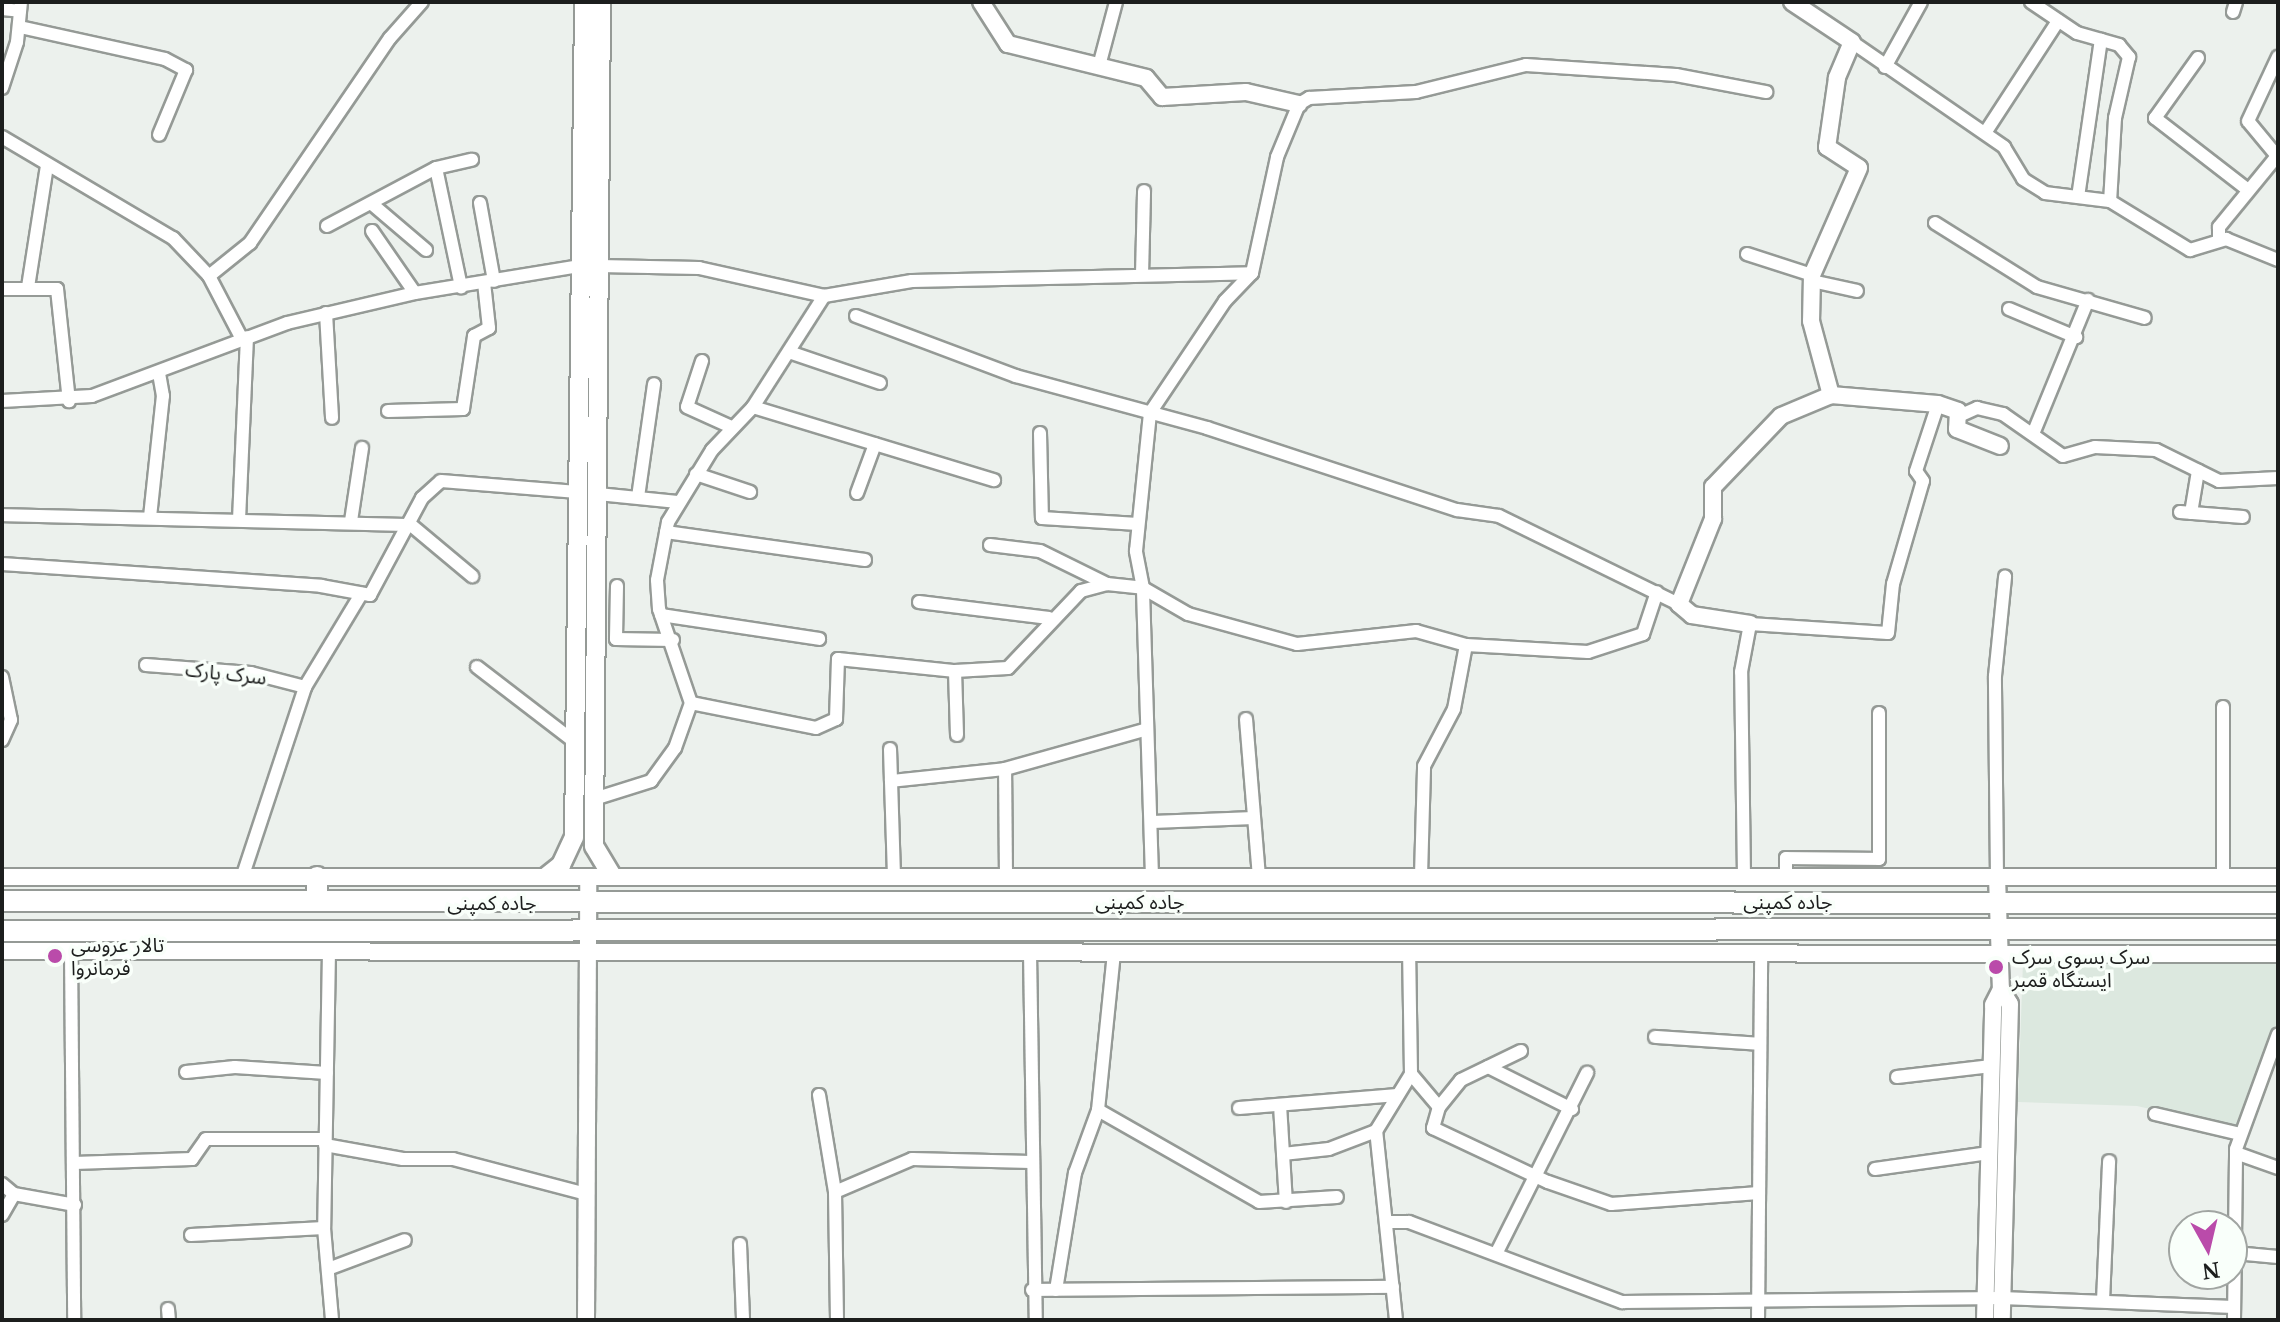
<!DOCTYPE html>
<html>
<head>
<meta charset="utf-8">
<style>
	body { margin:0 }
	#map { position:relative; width:2280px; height:1322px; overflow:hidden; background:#ecf1ed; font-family:"Noto Serif","Noto Sans Arabic",serif }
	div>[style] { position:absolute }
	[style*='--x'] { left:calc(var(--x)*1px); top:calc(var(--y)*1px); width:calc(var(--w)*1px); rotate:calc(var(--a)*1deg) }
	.built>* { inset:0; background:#dce8df }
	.roads { filter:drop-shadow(2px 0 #959a96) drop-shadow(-2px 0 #959a96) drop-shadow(0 2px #959a96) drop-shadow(0 -2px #959a96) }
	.minor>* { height:12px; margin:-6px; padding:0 6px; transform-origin:6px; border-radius:6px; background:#fff }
	.tertiary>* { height:16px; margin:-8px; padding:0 8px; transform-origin:8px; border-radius:8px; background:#fff }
	.secondary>* { height:18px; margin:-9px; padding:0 9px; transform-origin:9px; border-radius:9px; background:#fff }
	.trunk>* { height:20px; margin:-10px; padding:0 10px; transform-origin:10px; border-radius:10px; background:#fff }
	.dots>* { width:22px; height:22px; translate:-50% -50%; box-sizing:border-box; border:4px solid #f9fffa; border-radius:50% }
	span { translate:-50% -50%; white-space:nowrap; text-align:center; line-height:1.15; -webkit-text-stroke:7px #f9fffa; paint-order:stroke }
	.street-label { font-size:20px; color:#1c1e1d }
	.poi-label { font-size:20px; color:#1c1e1d }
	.left { translate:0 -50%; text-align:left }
	.frame { position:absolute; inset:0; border:4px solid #1c1e1d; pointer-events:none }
	.north { position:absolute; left:2168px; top:1210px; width:80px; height:80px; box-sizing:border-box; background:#f9fffa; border:2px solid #a1a5a2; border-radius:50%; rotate:172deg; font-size:22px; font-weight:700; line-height:32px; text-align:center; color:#1c1e1d }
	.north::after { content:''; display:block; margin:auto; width:28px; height:36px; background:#ba4baa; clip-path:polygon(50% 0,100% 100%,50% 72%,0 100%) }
</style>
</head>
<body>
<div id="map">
	<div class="built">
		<div style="clip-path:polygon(2278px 958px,2278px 1040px,2238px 1129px,2137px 1106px,2018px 1102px,2023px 962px)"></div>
	</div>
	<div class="roads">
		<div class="minor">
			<div style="--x:2031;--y:2;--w:55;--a:34"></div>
			<div style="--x:2077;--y:33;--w:44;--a:15.9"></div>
			<div style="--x:2119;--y:45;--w:16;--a:50"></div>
			<div style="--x:2129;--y:57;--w:63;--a:102.9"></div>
			<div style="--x:2115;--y:118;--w:83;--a:93.4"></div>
			<div style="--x:2;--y:9;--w:18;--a:6"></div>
			<div style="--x:2233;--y:12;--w:10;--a:-73"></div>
			<div style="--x:20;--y:27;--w:148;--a:12.4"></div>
			<div style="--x:165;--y:59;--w:24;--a:28"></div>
			<div style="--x:186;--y:70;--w:70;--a:112.6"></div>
			<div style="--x:1852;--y:42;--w:185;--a:34.6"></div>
			<div style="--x:2004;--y:147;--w:37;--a:59"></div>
			<div style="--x:2023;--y:179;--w:26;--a:32"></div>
			<div style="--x:2045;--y:193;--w:65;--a:7"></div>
			<div style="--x:2110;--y:201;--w:94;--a:31.5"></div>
			<div style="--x:2190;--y:250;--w:38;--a:-17"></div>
			<div style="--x:2226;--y:239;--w:56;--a:22"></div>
			<div style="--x:2198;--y:58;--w:74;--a:125.6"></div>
			<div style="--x:2155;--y:118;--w:116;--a:37.7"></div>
			<div style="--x:1099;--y:66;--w:66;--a:-75.1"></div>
			<div style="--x:1885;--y:67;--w:74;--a:-61"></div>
			<div style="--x:2;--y:88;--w:48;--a:-71.9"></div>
			<div style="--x:17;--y:42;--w:40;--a:-84.3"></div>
			<div style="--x:1985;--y:133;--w:134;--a:-56.9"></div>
			<div style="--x:2;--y:137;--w:199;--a:30.6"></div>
			<div style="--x:173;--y:238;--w:52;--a:46.5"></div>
			<div style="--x:209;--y:276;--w:71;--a:62.4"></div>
			<div style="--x:2277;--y:156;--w:45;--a:-129.6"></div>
			<div style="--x:2248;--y:121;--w:71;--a:-64.9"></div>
			<div style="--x:436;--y:168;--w:122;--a:78.1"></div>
			<div style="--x:2078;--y:197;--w:159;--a:-81.7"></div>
			<div style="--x:480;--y:203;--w:79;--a:79.8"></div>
			<div style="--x:372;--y:204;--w:71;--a:40.4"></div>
			<div style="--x:1935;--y:223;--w:120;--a:32.1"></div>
			<div style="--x:2037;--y:287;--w:112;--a:16"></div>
			<div style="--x:327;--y:226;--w:123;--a:-28"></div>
			<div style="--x:436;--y:168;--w:37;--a:-13"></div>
			<div style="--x:372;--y:231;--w:75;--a:55.3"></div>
			<div style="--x:2219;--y:240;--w:13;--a:-90"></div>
			<div style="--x:2219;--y:227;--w:93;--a:-50.7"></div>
			<div style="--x:1747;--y:254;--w:68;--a:17.9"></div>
			<div style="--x:599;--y:266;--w:100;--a:1.1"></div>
			<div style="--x:699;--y:268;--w:128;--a:12.6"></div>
			<div style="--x:824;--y:296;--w:89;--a:-9.7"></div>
			<div style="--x:912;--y:281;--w:340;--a:-1.3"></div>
			<div style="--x:1142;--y:275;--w:84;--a:-88.6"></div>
			<div style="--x:209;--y:276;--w:53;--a:-38.8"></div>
			<div style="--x:250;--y:243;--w:248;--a:-55.7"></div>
			<div style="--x:390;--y:38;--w:48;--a:-48.4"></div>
			<div style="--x:1812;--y:281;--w:46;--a:12.5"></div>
			<div style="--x:28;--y:287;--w:123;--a:-81.1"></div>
			<div style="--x:2;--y:289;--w:55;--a:0"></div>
			<div style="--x:57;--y:289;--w:113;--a:83.9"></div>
			<div style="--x:2009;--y:309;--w:73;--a:22.7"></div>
			<div style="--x:326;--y:313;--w:105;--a:86.7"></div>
			<div style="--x:856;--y:316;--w:171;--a:20.6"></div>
			<div style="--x:1016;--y:376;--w:198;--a:15.2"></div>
			<div style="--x:1207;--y:428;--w:263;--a:18.2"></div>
			<div style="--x:1457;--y:510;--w:42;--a:8.1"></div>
			<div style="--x:1499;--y:516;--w:200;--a:26.1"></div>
			<div style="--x:789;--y:352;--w:96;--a:18.8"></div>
			<div style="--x:702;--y:361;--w:48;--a:108.1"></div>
			<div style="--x:687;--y:407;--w:48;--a:24.4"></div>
			<div style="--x:2;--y:401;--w:90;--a:-3.2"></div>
			<div style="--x:92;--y:396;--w:208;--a:-20.5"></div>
			<div style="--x:287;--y:323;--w:131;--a:-13.2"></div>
			<div style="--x:415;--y:293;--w:166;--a:-9.3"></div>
			<div style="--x:753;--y:407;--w:252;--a:16.9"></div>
			<div style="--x:388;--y:411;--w:75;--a:-1.5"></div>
			<div style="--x:463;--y:409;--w:74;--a:-81.4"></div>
			<div style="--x:474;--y:336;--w:17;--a:-28"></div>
			<div style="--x:489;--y:328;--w:45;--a:-96.3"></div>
			<div style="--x:1959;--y:416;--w:20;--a:-24"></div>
			<div style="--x:1977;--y:408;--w:27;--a:13"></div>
			<div style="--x:2003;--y:414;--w:73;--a:35"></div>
			<div style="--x:2063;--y:456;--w:33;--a:-16"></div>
			<div style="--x:2095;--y:447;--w:61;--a:2.8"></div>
			<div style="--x:2156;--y:450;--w:70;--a:26.2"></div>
			<div style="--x:2219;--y:481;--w:59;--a:-2.9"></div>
			<div style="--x:1040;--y:433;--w:85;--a:88.7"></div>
			<div style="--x:1042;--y:518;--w:96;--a:3.6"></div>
			<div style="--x:2033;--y:434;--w:145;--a:-67.7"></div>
			<div style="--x:696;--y:474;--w:57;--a:18.4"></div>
			<div style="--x:857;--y:493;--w:52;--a:-69.8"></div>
			<div style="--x:598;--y:494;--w:80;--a:5.7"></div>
			<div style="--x:638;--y:497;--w:114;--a:-81.9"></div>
			<div style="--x:2180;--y:512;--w:63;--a:4.5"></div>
			<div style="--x:2191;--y:513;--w:43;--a:-80.5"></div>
			<div style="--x:2;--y:515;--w:409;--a:1.4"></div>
			<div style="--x:411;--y:525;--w:80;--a:39.9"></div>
			<div style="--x:150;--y:517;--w:122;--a:-83.9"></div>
			<div style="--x:163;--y:396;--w:23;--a:-100"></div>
			<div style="--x:239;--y:520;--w:183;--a:-87.5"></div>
			<div style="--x:351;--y:521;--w:74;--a:-81.4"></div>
			<div style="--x:666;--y:532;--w:201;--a:8"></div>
			<div style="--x:990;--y:545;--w:50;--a:6.8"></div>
			<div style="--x:1040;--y:551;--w:75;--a:26.2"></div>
			<div style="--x:2;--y:564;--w:320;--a:3.9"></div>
			<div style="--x:321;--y:586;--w:50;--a:10.4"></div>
			<div style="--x:370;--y:595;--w:110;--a:-61.8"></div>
			<div style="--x:422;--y:498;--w:25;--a:-42"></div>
			<div style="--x:441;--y:481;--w:137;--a:4.6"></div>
			<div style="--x:617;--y:586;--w:53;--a:91.1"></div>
			<div style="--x:616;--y:639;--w:57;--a:1"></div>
			<div style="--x:919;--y:602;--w:131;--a:7"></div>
			<div style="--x:661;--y:615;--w:160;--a:8.6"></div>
			<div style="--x:146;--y:665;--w:105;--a:4.4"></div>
			<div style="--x:251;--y:673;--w:56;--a:14.5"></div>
			<div style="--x:477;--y:667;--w:125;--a:37.5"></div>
			<div style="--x:955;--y:671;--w:64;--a:88.2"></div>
			<div style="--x:2;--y:677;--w:44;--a:78.2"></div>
			<div style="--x:11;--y:720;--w:22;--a:114"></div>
			<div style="--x:691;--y:703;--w:127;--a:11.3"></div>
			<div style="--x:816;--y:728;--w:22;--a:-24"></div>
			<div style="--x:836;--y:719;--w:60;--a:-88.1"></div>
			<div style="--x:838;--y:659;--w:118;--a:5.9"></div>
			<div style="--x:955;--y:671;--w:53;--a:-3.2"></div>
			<div style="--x:1008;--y:668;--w:106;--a:-46.5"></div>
			<div style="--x:1081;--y:591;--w:27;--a:-15"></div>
			<div style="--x:1107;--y:584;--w:36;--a:6"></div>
			<div style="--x:1143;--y:588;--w:52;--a:30"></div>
			<div style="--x:1188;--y:614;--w:113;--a:15.4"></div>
			<div style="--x:1297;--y:644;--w:120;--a:-6.2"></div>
			<div style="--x:1416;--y:631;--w:52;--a:15.6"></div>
			<div style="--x:1466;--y:645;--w:122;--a:3.3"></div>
			<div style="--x:1588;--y:652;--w:58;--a:-18.1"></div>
			<div style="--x:1643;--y:634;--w:44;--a:-71.6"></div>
			<div style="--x:2223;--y:707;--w:170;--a:90"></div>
			<div style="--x:1246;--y:719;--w:158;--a:85.3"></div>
			<div style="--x:890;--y:749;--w:128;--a:88.2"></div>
			<div style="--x:891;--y:781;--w:115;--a:-6"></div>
			<div style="--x:594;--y:799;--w:60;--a:-17.5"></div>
			<div style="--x:651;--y:781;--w:41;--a:-54"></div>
			<div style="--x:675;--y:748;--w:48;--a:-70.4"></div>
			<div style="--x:691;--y:703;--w:99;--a:-108.8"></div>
			<div style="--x:659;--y:609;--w:29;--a:-94"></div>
			<div style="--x:657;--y:580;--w:59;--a:-79.3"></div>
			<div style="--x:668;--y:522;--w:84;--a:-58.6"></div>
			<div style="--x:712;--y:450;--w:59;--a:-46.4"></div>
			<div style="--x:753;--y:407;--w:132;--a:-57.4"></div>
			<div style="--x:1152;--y:822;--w:102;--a:-2.2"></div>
			<div style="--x:1421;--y:876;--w:110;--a:-88.4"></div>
			<div style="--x:1424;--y:766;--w:64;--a:-62.2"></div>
			<div style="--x:1454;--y:709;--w:65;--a:-79.4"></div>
			<div style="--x:1744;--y:876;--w:204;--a:-90.8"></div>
			<div style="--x:1741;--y:672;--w:49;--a:-79.4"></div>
			<div style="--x:1750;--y:624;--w:138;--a:3.7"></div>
			<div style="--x:1888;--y:633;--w:49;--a:-84.2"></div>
			<div style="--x:1893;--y:584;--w:107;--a:-73.8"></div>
			<div style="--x:1923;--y:481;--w:12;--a:-125"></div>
			<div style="--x:1916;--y:471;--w:71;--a:-71.8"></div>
			<div style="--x:1786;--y:876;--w:18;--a:-90"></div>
			<div style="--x:1786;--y:858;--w:93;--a:0.6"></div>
			<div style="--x:1879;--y:859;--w:146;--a:-90"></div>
			<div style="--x:1006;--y:877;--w:108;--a:-90.5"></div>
			<div style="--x:1005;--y:769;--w:144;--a:-15.7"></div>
			<div style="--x:1152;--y:877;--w:289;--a:-91.8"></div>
			<div style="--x:1143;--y:588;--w:38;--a:-101"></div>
			<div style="--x:1136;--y:551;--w:139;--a:-84.2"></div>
			<div style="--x:1150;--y:413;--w:135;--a:-56.2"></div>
			<div style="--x:1225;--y:301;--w:39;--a:-46"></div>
			<div style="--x:1252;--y:273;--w:119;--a:-77.8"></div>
			<div style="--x:1277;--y:157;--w:57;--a:-67.5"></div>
			<div style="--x:1299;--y:104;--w:12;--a:-31"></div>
			<div style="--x:1309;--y:98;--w:107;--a:-3.2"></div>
			<div style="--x:1416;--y:92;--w:113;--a:-13.8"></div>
			<div style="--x:1526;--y:65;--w:150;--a:3.8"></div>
			<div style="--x:1676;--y:75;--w:92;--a:10.7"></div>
			<div style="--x:1997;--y:877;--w:201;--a:-90.6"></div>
			<div style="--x:1995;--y:676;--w:100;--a:-84.2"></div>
			<div style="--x:242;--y:878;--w:201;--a:-71.7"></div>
			<div style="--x:305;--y:687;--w:109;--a:-58.9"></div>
			<div style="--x:71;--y:951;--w:369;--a:89.5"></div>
			<div style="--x:329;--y:951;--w:277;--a:91"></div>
			<div style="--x:324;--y:1228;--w:92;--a:85"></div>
			<div style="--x:1030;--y:952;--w:368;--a:89.1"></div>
			<div style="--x:1655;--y:1037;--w:105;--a:3.8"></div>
			<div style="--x:1521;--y:1051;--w:67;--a:154.2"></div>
			<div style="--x:1461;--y:1080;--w:35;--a:129"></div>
			<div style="--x:1439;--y:1107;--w:22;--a:106"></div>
			<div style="--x:1433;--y:1128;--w:127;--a:25.2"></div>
			<div style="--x:1548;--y:1182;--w:67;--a:19.2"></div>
			<div style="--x:1611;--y:1204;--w:148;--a:-4.3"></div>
			<div style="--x:1488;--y:1067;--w:94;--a:26.6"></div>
			<div style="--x:186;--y:1072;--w:49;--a:-5.8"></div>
			<div style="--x:235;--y:1067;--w:92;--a:3.7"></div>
			<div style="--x:1411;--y:1074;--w:43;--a:49.7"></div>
			<div style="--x:1897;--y:1077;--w:95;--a:-6.7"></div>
			<div style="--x:819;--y:1095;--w:98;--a:80.6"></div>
			<div style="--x:835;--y:1192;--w:128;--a:89.1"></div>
			<div style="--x:1280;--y:1105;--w:97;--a:86.5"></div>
			<div style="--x:1239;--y:1108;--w:159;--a:-4.7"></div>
			<div style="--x:1098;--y:1110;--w:185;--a:29.7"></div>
			<div style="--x:1259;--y:1202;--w:78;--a:-3.7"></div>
			<div style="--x:2155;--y:1114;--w:87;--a:13.2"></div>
			<div style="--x:325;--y:1145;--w:79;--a:10.2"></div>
			<div style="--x:403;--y:1159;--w:50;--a:0"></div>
			<div style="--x:453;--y:1159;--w:134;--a:14.7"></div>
			<div style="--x:2236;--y:1153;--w:45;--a:19.7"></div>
			<div style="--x:1283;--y:1154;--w:46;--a:-6.2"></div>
			<div style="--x:1329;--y:1149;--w:50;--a:-21"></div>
			<div style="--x:74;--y:1163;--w:118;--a:-1.9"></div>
			<div style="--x:192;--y:1159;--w:24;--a:-55"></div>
			<div style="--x:206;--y:1139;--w:119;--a:0"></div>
			<div style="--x:1875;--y:1169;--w:115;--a:-8"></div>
			<div style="--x:2;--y:1184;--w:16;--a:40"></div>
			<div style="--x:14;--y:1194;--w:62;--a:10.2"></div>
			<div style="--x:835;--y:1192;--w:84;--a:-23.2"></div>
			<div style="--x:912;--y:1159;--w:119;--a:1.4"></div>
			<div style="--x:2;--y:1215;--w:24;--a:-60"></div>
			<div style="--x:1389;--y:1222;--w:20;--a:0"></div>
			<div style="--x:1409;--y:1222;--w:228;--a:20.6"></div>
			<div style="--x:1622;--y:1302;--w:379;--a:-0.6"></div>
			<div style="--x:2001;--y:1298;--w:233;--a:2.2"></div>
			<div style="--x:191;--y:1235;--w:133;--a:-3"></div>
			<div style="--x:740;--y:1244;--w:76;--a:87.7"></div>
			<div style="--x:2235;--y:1253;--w:43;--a:5.3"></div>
			<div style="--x:1496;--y:1254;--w:203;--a:-63.3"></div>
			<div style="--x:328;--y:1269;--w:82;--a:-20.6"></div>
			<div style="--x:1032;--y:1290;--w:361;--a:-0.5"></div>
			<div style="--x:1056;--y:1290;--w:119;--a:-80.8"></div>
			<div style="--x:1075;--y:1173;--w:67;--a:-69.9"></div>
			<div style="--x:1098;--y:1110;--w:159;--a:-84.2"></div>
			<div style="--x:2103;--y:1301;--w:140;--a:-87.5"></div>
			<div style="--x:168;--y:1309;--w:11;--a:85"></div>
			<div style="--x:1396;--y:1320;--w:190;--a:-96"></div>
			<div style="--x:1376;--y:1131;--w:67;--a:-58.4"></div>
			<div style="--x:1411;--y:1074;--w:123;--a:-90.9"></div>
			<div style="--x:1758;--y:1320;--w:367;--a:-89.5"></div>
			<div style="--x:2234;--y:1320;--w:171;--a:-89.3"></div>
			<div style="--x:2236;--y:1149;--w:122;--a:-69.9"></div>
		</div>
		<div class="tertiary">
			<div style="--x:981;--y:2;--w:50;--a:57.3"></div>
			<div style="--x:1008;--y:44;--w:142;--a:13.8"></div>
			<div style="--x:1146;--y:78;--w:25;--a:50"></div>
			<div style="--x:1162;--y:97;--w:84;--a:-3.4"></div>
			<div style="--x:1246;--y:92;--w:54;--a:12.8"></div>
			<div style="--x:1792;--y:2;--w:72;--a:33.7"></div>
			<div style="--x:1852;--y:42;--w:39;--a:113"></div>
			<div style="--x:1837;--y:78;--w:70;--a:98.2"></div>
			<div style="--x:1827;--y:147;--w:38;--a:33"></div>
			<div style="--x:1859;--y:168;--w:117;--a:113.7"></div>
			<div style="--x:1812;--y:275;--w:46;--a:91.2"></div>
			<div style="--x:1811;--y:321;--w:77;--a:74.9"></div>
			<div style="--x:1750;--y:624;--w:59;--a:-171.2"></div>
			<div style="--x:1692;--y:615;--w:17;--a:-140"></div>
			<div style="--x:1679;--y:604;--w:92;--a:-68.2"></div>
			<div style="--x:1713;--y:519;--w:32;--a:-90"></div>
			<div style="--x:1713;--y:487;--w:98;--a:-46.2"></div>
			<div style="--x:1781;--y:416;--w:54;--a:-22.8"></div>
			<div style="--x:1831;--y:395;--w:107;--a:4.8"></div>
			<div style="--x:1938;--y:404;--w:21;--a:19"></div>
			<div style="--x:1958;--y:411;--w:18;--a:93"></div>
			<div style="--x:1957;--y:429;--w:46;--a:21.6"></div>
			<div style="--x:2;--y:877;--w:2276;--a:0"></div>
			<div style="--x:1997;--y:877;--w:112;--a:88"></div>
			<div style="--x:2001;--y:989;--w:17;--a:59"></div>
			<div style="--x:2010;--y:1004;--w:316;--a:91.5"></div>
			<div style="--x:2;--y:951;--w:2276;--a:0.08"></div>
			<div style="--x:586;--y:1320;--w:443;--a:-89.7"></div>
			<div style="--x:1985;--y:1320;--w:315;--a:-88.5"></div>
			<div style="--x:1993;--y:1005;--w:18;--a:-63"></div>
		</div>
		<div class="secondary">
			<div style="--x:601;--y:2;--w:844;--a:90.48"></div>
			<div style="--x:594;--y:846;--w:35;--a:59"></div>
			<div style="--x:547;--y:876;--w:18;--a:-38"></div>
			<div style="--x:561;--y:865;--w:31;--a:-65"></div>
			<div style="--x:574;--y:837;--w:835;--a:-89.31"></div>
		</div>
		<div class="trunk">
			<div style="--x:317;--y:900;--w:23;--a:-90"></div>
			<div style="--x:2;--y:901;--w:2276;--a:0.05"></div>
			<div style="--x:2;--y:931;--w:2276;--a:-0.05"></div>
		</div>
	</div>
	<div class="dots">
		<div style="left:55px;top:956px;background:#ba4baa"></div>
		<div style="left:1996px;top:967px;background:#ba4baa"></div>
	</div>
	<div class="street-label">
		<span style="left:226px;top:673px;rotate:6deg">سرک پارک</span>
		<span style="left:1140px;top:901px">جاده کمپنی</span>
		<span style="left:1788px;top:901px">جاده کمپنی</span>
		<span style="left:492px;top:902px">جاده کمپنی</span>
	</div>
	<div class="poi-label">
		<span class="left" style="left:71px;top:956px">تالار عروسی<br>فرمانروا</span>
		<span class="left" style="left:2012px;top:968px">سرک بسوی سرک<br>ایستگاه قمبر</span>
	</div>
	<div class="frame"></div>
	<div class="north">N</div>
</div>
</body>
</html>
